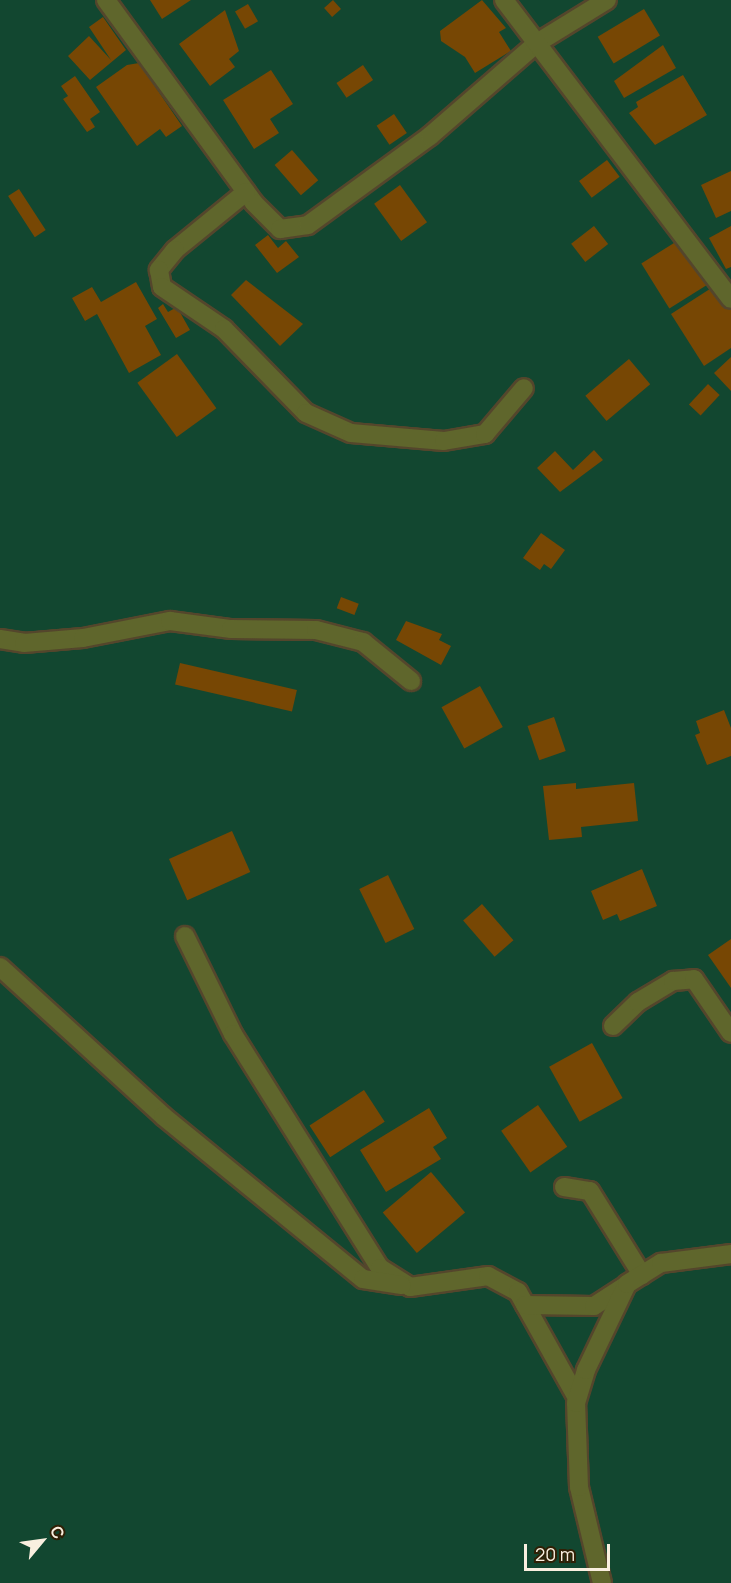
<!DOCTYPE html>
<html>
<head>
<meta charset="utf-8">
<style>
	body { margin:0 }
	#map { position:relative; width:731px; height:1583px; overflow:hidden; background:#392a0f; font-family:Manrope,sans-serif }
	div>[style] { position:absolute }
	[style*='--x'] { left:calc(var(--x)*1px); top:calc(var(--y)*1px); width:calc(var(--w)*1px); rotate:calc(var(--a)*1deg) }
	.green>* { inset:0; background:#124730; transform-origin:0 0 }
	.building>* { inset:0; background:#774704; transform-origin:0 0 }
	.roads { filter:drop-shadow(2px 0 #54462c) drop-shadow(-2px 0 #54462c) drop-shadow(0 2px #54462c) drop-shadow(0 -2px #54462c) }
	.street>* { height:18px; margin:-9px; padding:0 9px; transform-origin:9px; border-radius:9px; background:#5f662c }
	span { translate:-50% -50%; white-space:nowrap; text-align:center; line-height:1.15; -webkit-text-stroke:4.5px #2f2005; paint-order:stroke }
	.north { position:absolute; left:12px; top:1511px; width:60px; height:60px; -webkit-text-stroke:4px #2f2005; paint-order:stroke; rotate:61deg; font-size:16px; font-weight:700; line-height:24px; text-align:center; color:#f9efdf }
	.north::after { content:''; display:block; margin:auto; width:21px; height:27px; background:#f9efdf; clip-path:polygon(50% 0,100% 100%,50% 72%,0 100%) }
	.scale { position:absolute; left:524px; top:1544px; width:86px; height:27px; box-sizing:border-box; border:3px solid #f9efdf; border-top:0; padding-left:8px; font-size:18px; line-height:21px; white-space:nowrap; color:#f9efdf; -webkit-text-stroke:4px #2f2005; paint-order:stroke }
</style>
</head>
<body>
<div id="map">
	<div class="green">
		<div style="left:0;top:0;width:731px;height:1583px"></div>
	</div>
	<div class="building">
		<div style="clip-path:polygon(150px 0,191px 0,162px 19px)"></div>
		<div style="left:333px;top:0;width:12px;height:12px;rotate:48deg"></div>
		<div style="clip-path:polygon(482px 0,506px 28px,499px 32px,511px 51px,475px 73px,465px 57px,441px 41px,440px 31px)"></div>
		<div style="left:248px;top:4px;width:20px;height:15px;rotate:60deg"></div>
		<div style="left:644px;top:9px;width:31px;height:54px;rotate:59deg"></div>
		<div style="clip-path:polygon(225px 10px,239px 51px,229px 59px,235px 67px,210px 86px,179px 44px)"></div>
		<div style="clip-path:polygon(103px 17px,126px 50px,90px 80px,68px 56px,89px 36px,111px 60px,89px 27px)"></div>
		<div style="clip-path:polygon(663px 45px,676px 68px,624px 98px,614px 81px)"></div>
		<div style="clip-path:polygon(139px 63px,182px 126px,166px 137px,160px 129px,137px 146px,96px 87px,127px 65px)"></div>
		<div style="left:363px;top:65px;width:18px;height:32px;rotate:56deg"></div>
		<div style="clip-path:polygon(271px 70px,293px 104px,270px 119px,279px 133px,254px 149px,223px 100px)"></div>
		<div style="clip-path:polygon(683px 75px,707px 115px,655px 145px,629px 113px,638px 107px,636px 102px)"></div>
		<div style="clip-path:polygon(75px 76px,100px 112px,90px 119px,95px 127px,87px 132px,63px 99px,68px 96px,61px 86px)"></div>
		<div style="left:394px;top:114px;width:23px;height:21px;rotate:56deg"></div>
		<div style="left:292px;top:150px;width:40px;height:23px;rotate:49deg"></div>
		<div style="left:607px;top:160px;width:21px;height:35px;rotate:53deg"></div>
		<div style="clip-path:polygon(731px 171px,731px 211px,716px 218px,701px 185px)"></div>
		<div style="left:400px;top:185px;width:46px;height:32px;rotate:54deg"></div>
		<div style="left:19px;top:189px;width:49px;height:13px;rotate:57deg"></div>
		<div style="left:594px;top:226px;width:23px;height:29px;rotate:52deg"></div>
		<div style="clip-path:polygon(731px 226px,731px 267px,726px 269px,709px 238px)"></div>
		<div style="clip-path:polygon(268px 235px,278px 248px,286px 241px,299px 257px,277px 273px,255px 245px)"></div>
		<div style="left:682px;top:238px;width:53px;height:48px;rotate:58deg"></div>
		<div style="clip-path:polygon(246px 280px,303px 324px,280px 346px,231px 295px)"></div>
		<div style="clip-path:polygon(136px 282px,157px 319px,145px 326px,161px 355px,129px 373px,97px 314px,85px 321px,72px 298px,92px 287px,101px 302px)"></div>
		<div style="clip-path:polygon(716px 285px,731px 307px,731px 348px,704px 366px,671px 314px)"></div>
		<div style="clip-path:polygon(163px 304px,168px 312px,177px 307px,190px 330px,176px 338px,158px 308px)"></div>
		<div style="left:177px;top:354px;width:67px;height:49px;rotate:54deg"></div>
		<div style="clip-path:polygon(731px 357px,731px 391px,714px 373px)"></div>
		<div style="left:629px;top:359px;width:33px;height:57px;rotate:50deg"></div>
		<div style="left:708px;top:384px;width:16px;height:28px;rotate:43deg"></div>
		<div style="clip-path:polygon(594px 450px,603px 460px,560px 492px,537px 468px,555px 451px,573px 470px)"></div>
		<div style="clip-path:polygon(541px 533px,565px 550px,551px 569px,544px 564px,540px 570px,523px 558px)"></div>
		<div style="left:341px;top:597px;width:19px;height:12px;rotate:21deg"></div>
		<div style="clip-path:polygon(406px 621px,442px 634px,439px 640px,451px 646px,441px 665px,396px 640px)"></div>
		<div style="left:180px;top:663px;width:120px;height:22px;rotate:13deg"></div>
		<div style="left:480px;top:686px;width:47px;height:44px;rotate:61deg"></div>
		<div style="clip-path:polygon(724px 710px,731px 728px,731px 756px,707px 765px,695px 735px,700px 733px,696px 721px)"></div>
		<div style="left:554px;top:717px;width:36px;height:28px;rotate:71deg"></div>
		<div style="clip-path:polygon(576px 783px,576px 789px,634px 783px,638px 821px,581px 827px,582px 837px,549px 840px,543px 786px)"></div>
		<div style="left:232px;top:831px;width:45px;height:69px;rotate:66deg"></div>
		<div style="clip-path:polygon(642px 869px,657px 906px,620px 921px,617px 914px,603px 920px,591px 891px)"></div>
		<div style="left:388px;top:875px;width:60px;height:32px;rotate:64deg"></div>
		<div style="left:482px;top:904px;width:48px;height:25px;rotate:49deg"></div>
		<div style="clip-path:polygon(731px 939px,731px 988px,708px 955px)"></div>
		<div style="left:592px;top:1043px;width:63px;height:49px;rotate:61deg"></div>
		<div style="left:364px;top:1090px;width:38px;height:65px;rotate:57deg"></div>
		<div style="left:538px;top:1105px;width:51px;height:45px;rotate:55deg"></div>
		<div style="clip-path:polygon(429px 1108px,447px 1138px,433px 1147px,441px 1159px,386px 1192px,360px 1150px)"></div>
		<div style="left:431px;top:1172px;width:53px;height:63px;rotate:50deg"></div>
	</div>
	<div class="roads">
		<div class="street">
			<div style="--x:106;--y:0;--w:251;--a:53.9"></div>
			<div style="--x:254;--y:203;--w:37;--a:45"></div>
			<div style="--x:280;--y:229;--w:28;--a:-8"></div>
			<div style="--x:308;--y:225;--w:151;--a:-36.1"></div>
			<div style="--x:430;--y:136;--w:142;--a:-41"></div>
			<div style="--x:537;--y:43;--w:82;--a:-31.6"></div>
			<div style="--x:504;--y:0;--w:375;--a:52.8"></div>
			<div style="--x:246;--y:192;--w:92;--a:140.8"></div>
			<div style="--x:175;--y:250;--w:26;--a:129"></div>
			<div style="--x:159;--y:270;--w:17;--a:80"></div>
			<div style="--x:162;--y:287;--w:75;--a:34.1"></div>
			<div style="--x:224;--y:329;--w:117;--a:45.7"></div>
			<div style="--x:306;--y:413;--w:49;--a:24"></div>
			<div style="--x:351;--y:433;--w:93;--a:4.9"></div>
			<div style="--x:444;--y:441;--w:42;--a:-9.7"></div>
			<div style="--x:485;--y:434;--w:60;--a:-49.7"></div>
			<div style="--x:0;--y:639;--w:24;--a:9"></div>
			<div style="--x:24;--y:643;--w:59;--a:-4.8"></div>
			<div style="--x:83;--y:638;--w:89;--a:-11.1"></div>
			<div style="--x:170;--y:621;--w:62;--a:7.5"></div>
			<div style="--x:231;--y:629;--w:85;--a:0.7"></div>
			<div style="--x:316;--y:630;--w:49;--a:14.3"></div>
			<div style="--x:363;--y:642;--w:62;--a:39.1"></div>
			<div style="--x:185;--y:936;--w:109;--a:63.9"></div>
			<div style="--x:233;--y:1034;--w:276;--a:57.9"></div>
			<div style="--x:380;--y:1268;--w:36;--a:32"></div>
			<div style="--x:410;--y:1287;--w:79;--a:-8"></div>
			<div style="--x:488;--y:1276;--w:34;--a:28"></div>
			<div style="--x:518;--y:1292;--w:121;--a:60.9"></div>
			<div style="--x:0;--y:967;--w:221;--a:42.4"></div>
			<div style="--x:163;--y:1116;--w:258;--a:39.2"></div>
			<div style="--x:363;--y:1279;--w:39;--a:9"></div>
			<div style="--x:613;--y:1026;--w:35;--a:-44"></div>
			<div style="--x:638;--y:1002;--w:41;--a:-31"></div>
			<div style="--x:673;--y:981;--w:21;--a:-5"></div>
			<div style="--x:694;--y:979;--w:65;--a:55.6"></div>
			<div style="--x:564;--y:1187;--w:26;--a:9"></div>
			<div style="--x:590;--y:1191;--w:99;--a:58.2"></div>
			<div style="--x:525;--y:1305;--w:69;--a:0.8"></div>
			<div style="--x:594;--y:1306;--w:35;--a:-33"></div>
			<div style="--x:602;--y:1583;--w:99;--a:-103.5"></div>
			<div style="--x:579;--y:1487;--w:84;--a:-92"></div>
			<div style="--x:576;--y:1403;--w:34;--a:-73"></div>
			<div style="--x:586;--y:1370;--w:95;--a:-64.5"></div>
			<div style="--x:627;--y:1284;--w:40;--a:-32"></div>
			<div style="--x:661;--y:1263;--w:71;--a:-7.3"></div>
		</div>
	</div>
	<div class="north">С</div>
	<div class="scale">20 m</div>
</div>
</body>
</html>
